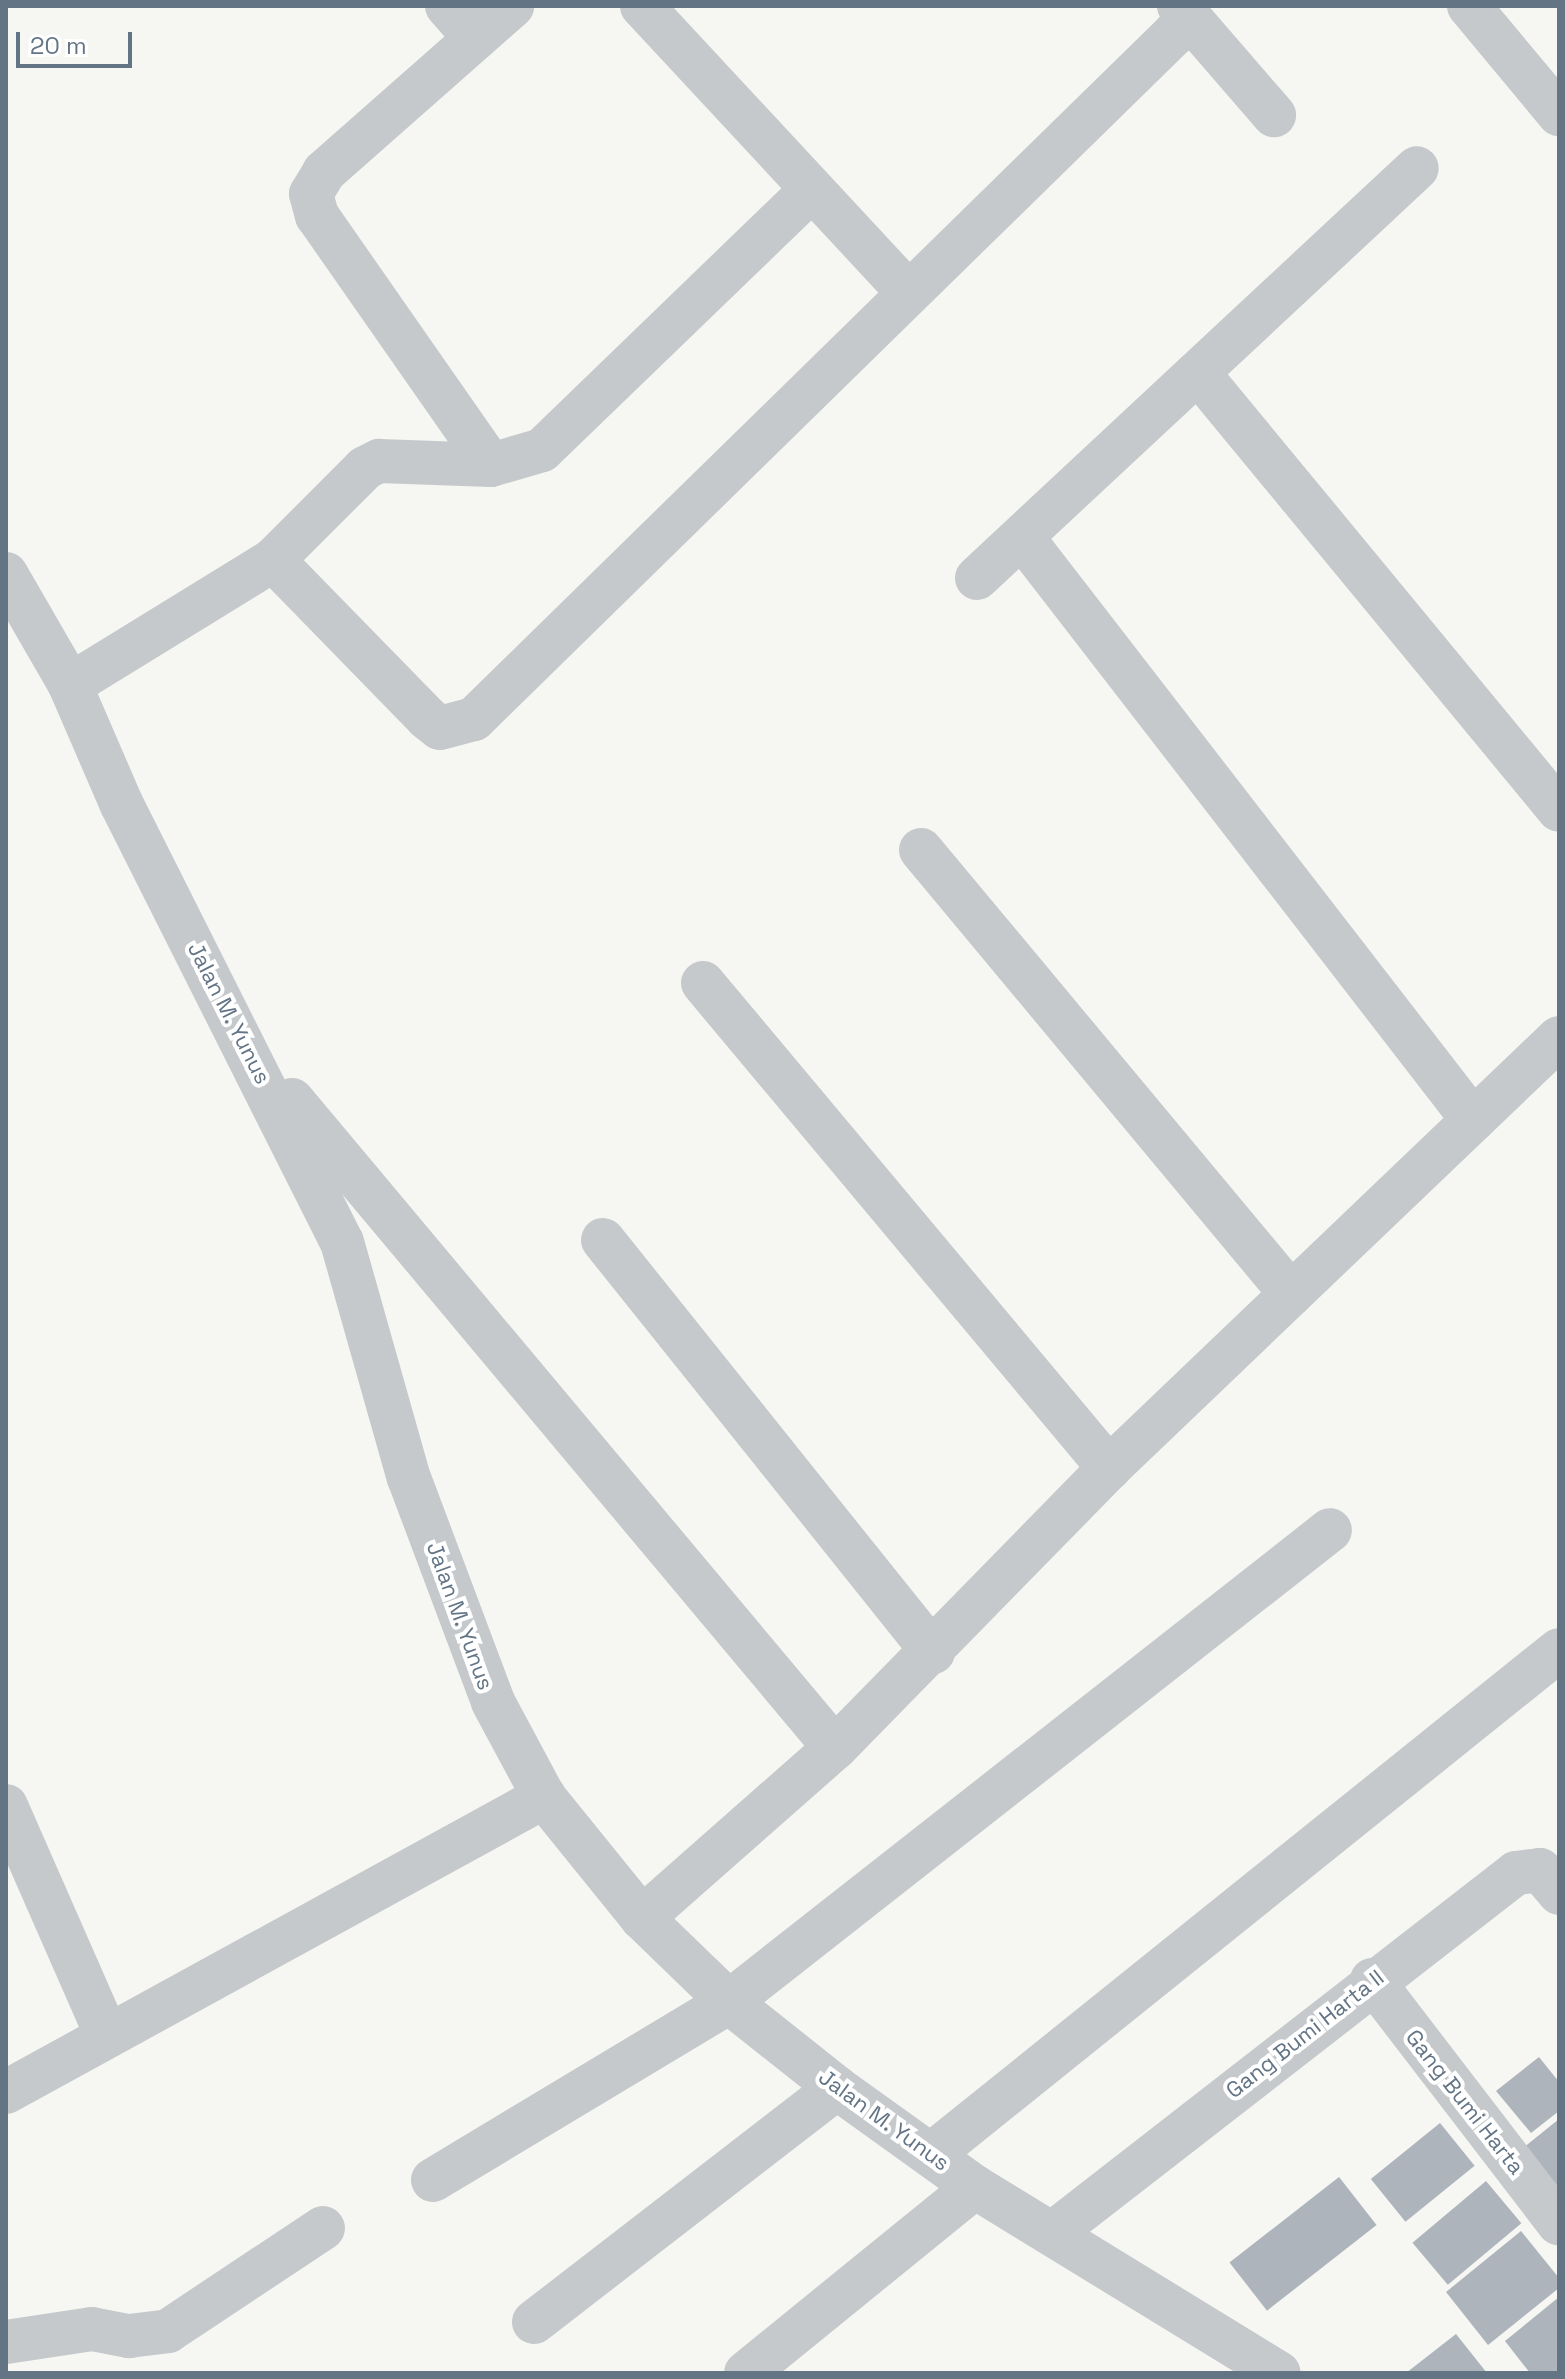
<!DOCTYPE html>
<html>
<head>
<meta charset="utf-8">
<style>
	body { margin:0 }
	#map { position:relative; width:1565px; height:2379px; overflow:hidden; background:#f6f6f2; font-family:"Space Grotesk",sans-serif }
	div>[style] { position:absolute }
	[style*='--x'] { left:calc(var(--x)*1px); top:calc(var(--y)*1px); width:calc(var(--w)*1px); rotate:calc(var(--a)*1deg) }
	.building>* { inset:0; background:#adb4bb; transform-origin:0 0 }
	.minor>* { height:44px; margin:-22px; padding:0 22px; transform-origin:22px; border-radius:22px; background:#c5c9cc }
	span { translate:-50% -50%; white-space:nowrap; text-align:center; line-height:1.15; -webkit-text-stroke:8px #fff; paint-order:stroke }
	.street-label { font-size:22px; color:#637485 }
	.frame { position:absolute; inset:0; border:8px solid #637485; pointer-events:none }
	.scale { position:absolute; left:16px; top:32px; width:116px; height:36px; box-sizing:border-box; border:4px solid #637485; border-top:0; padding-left:10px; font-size:24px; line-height:28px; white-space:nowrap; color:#637485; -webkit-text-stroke:6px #fff; paint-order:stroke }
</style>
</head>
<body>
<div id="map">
	<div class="building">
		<div style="clip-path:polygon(1539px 2057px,1559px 2082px,1559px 2111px,1531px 2133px,1496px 2091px)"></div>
		<div style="clip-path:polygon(1559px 2119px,1559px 2192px,1523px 2148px)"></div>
		<div style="left:1440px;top:2123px;width:55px;height:89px;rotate:51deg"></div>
		<div style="left:1339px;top:2177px;width:61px;height:139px;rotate:52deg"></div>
		<div style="left:1486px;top:2181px;width:55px;height:96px;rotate:50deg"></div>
		<div style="clip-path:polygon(1521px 2231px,1559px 2278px,1559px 2288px,1488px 2345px,1446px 2292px)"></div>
		<div style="clip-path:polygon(1559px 2297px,1559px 2371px,1530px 2373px,1505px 2341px)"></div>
		<div style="clip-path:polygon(1456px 2334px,1487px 2373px,1406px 2373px)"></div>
	</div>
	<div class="minor">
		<div style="--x:447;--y:6;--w:43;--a:48.8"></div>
		<div style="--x:642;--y:6;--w:389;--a:47.1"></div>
		<div style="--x:1469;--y:6;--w:141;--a:50.2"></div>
		<div style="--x:1189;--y:17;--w:130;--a:49.1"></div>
		<div style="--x:1199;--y:374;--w:565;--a:50.45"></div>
		<div style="--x:491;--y:465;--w:304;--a:-124.9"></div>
		<div style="--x:317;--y:216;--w:23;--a:-105"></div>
		<div style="--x:311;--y:194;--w:26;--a:-59"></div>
		<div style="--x:324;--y:172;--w:251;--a:-41.4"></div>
		<div style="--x:1022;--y:537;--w:737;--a:52.28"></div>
		<div style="--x:273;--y:560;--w:221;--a:45.7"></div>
		<div style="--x:427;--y:718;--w:16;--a:38"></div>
		<div style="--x:440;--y:728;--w:35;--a:-15"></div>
		<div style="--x:474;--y:719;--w:979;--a:-44.38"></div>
		<div style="--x:1174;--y:34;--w:23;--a:-49"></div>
		<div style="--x:1189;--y:17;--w:15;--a:-132"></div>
		<div style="--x:6;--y:574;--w:128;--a:60"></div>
		<div style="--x:70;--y:685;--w:129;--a:66.6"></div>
		<div style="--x:121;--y:803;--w:491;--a:63.3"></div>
		<div style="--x:342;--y:1242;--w:245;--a:74.2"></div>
		<div style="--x:409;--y:1478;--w:239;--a:69.4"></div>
		<div style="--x:493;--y:1702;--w:108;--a:61.8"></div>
		<div style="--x:544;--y:1797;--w:156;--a:51"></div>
		<div style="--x:642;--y:1918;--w:121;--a:44"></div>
		<div style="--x:729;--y:2002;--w:138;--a:38.5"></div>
		<div style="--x:837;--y:2088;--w:170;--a:35.7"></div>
		<div style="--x:975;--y:2187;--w:356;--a:31.5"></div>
		<div style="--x:977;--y:578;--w:601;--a:-42.98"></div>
		<div style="--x:70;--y:685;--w:238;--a:-31.6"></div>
		<div style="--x:273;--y:560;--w:130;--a:-45"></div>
		<div style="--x:365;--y:468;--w:16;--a:-27"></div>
		<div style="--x:379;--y:461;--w:112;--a:2"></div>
		<div style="--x:491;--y:465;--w:53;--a:-16.4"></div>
		<div style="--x:542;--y:450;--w:373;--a:-44"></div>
		<div style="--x:921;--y:850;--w:578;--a:50.19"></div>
		<div style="--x:703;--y:983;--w:633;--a:50.07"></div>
		<div style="--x:292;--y:1100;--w:845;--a:50.04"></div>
		<div style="--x:603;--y:1240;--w:528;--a:51.31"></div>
		<div style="--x:6;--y:1806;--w:251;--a:66.3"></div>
		<div style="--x:642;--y:1918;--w:257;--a:-41.4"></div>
		<div style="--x:835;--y:1748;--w:392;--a:-45.6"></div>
		<div style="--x:1109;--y:1468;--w:622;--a:-43.7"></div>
		<div style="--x:1372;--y:1980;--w:307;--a:52.5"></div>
		<div style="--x:6;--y:2092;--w:614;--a:-28.74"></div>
		<div style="--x:932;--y:2154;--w:804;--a:-38.79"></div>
		<div style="--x:433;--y:2180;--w:345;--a:-31"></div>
		<div style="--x:729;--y:2002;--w:764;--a:-38.14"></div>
		<div style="--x:1054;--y:2232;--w:585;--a:-37.85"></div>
		<div style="--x:1516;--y:1873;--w:24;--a:-7"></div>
		<div style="--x:1540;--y:1870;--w:30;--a:50"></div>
		<div style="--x:534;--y:2322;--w:383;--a:-37.7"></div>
		<div style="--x:6;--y:2342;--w:87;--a:-8.6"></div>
		<div style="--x:92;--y:2329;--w:38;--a:11"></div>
		<div style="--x:129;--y:2336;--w:39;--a:-7"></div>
		<div style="--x:168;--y:2331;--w:186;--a:-33.6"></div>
		<div style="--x:746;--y:2373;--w:295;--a:-39.1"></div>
	</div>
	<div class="street-label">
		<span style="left:229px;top:1013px;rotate:63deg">Jalan M. Yunus</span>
		<span style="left:460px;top:1616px;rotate:70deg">Jalan M. Yunus</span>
		<span style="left:1305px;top:2034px;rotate:-38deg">Gang Bumi Harta II</span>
		<span style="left:1465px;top:2102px;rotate:52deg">Gang Bumi Harta</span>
		<span style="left:884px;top:2120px;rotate:36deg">Jalan M. Yunus</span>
	</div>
	<div class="frame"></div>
	<div class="scale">20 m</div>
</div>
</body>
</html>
